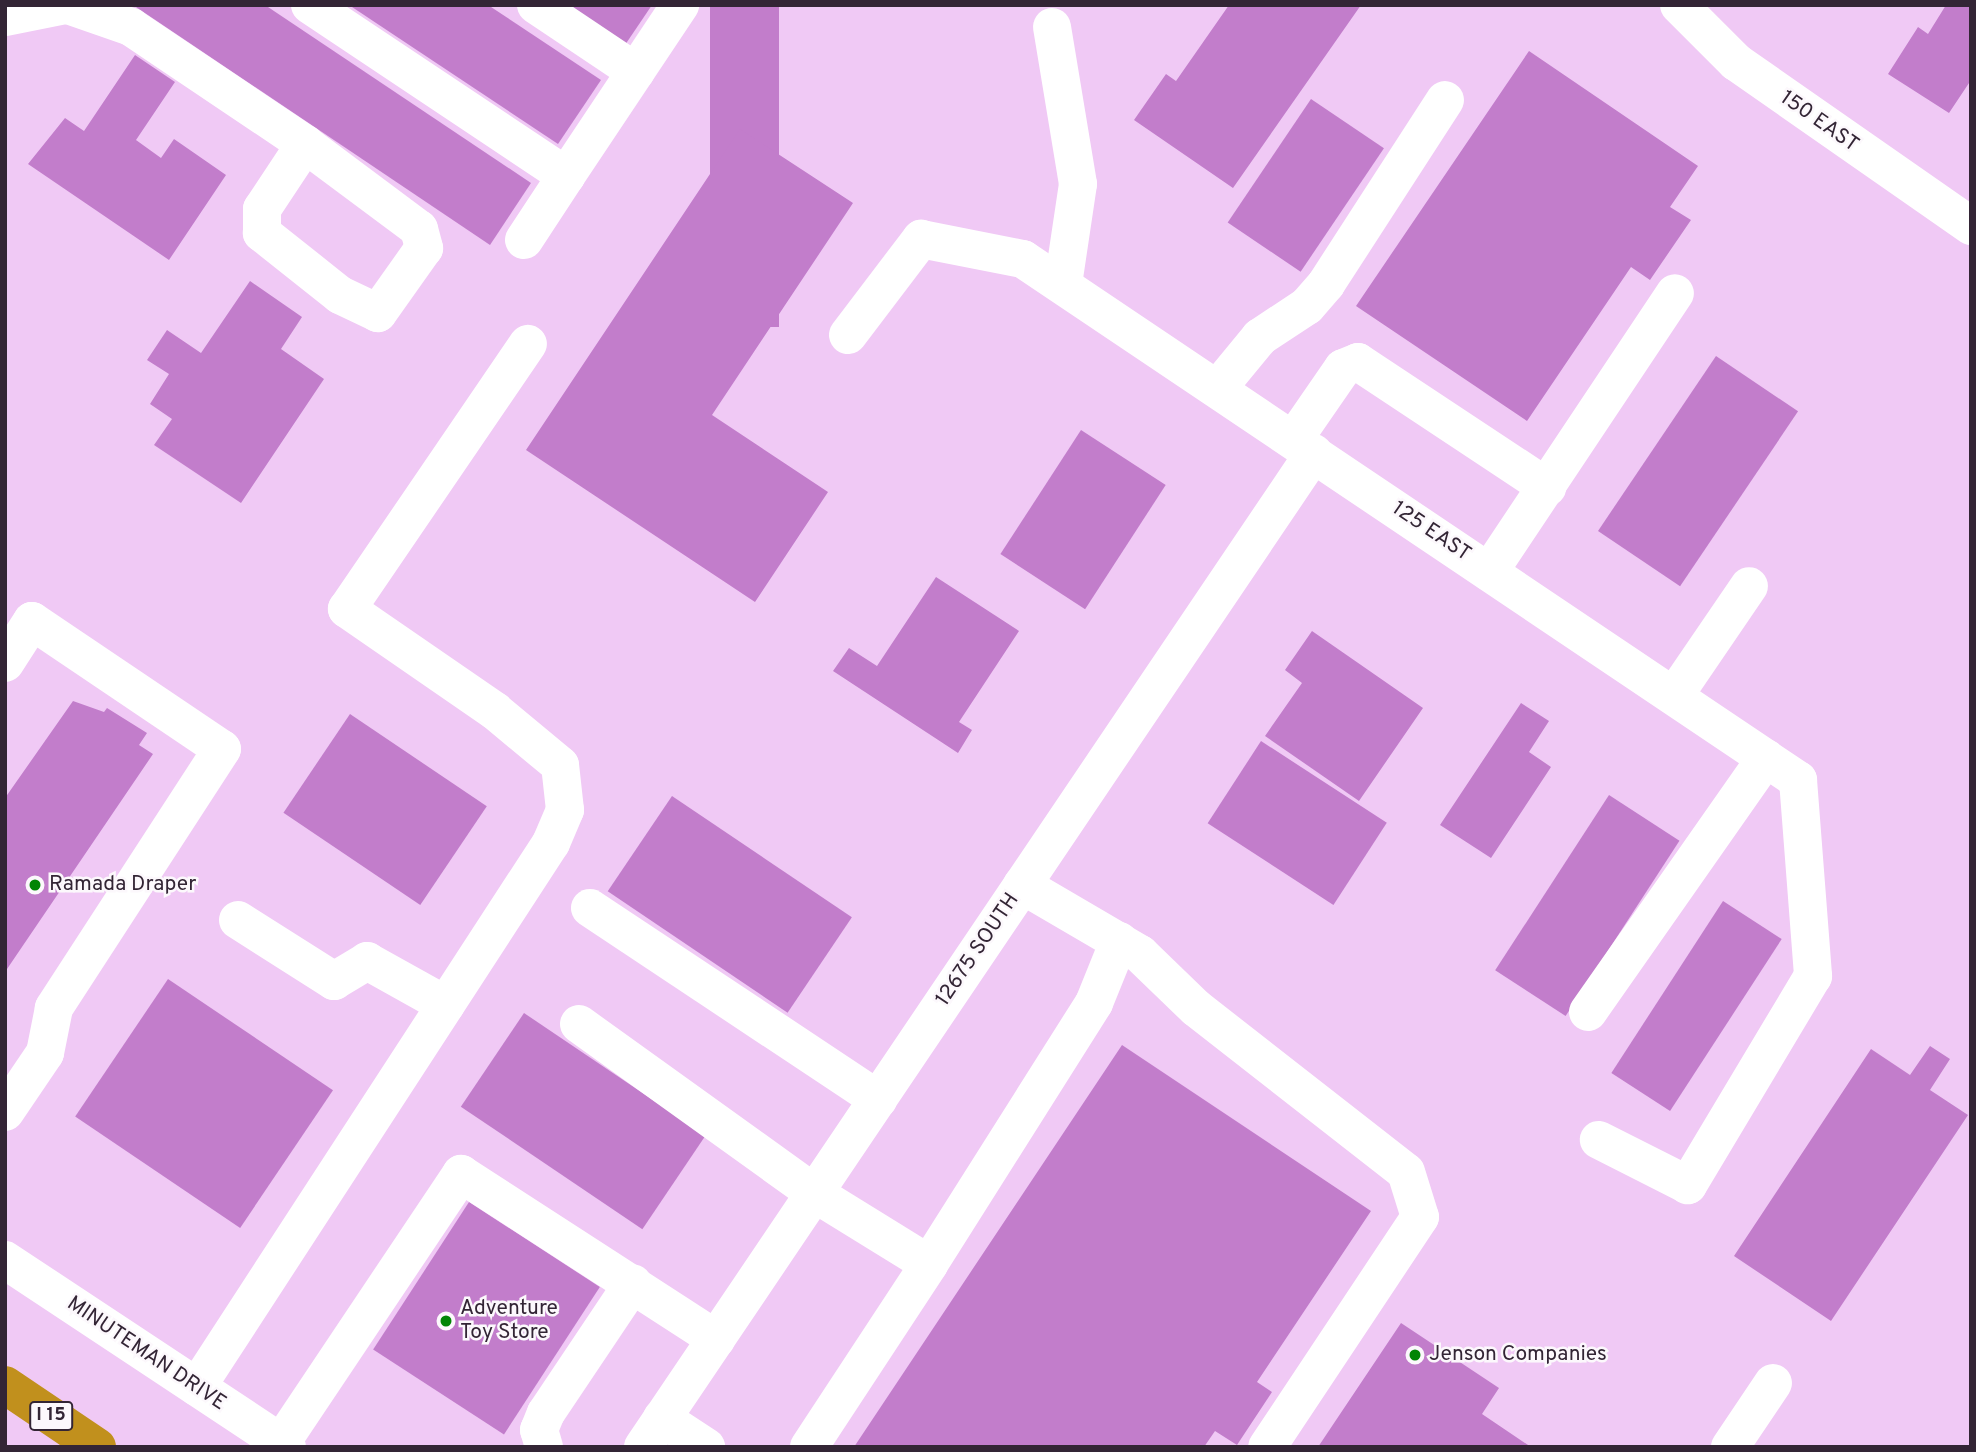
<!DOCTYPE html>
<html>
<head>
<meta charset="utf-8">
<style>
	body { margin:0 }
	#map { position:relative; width:1976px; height:1452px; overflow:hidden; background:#f0c9f5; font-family:Overpass,sans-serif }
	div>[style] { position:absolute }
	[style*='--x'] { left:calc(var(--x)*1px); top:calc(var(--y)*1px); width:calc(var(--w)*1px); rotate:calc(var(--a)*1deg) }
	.building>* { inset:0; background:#c27dcb; transform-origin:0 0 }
	.minor>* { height:38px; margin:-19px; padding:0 19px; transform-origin:19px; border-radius:19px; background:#fff }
	.highway>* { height:38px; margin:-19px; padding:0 19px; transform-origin:19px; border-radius:19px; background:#c1901d }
	.dots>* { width:19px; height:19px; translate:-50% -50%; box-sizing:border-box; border:4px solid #fcf8fc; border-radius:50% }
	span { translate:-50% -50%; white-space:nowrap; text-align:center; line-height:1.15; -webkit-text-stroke:5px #fcf8fc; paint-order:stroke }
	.shield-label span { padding:2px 5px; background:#fcf8fc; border:2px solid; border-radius:5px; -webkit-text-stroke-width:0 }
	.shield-label { font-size:19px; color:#332535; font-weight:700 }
	.street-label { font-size:21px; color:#332535 }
	.poi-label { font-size:21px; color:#332535 }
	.left { translate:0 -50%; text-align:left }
	.frame { position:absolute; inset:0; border:7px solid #332535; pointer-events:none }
</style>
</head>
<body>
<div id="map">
	<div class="building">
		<div style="clip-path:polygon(133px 5px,265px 5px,531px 183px,490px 245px)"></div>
		<div style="clip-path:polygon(349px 5px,488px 5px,601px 80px,558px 144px)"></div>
		<div style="clip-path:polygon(567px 5px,652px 5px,625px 45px)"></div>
		<div style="left:710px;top:5px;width:69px;height:322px"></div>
		<div style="clip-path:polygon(1229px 5px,1361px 5px,1233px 188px,1134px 120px,1166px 74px,1176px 81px)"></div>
		<div style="clip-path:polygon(1946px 5px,1971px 5px,1971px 80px,1949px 113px,1888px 74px,1918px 27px,1928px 34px)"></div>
		<div style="clip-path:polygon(1529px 51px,1698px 166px,1670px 207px,1691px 220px,1650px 280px,1631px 267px,1527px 421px,1356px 306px)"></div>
		<div style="clip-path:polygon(135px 55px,175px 82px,136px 140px,161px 158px,174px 139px,226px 175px,169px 260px,28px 164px,65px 118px,84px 131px)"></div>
		<div style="left:1311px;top:99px;width:88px;height:149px;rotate:34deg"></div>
		<div style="clip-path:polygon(740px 129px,853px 203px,712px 415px,828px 492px,755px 602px,526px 450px)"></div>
		<div style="clip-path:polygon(250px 281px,302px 317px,281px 349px,324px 379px,241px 503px,154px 445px,172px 419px,150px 404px,169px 374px,147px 360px,167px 330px,201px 353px)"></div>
		<div style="left:1716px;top:356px;width:99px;height:211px;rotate:34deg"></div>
		<div style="left:1081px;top:430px;width:101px;height:148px;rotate:33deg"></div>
		<div style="clip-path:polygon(936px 577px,1019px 631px,959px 722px,972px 730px,958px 753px,833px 671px,849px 648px,877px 666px)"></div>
		<div style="clip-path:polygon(1312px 631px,1423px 708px,1359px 801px,1265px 736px,1302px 683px,1285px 670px)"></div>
		<div style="clip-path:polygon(73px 701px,104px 712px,107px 708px,147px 733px,139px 745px,153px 754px,5px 972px,5px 798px)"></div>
		<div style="clip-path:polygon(1521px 703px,1549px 721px,1529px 752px,1551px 767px,1491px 858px,1440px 825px)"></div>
		<div style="left:350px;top:714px;width:165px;height:119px;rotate:34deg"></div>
		<div style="left:1261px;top:741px;width:150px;height:98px;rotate:33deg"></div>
		<div style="left:1609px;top:795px;width:84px;height:209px;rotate:33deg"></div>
		<div style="left:672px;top:796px;width:217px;height:115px;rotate:34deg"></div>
		<div style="left:1723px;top:901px;width:70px;height:205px;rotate:33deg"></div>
		<div style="left:168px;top:979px;width:199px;height:166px;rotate:34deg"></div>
		<div style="left:524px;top:1013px;width:219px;height:113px;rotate:34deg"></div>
		<div style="clip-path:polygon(1122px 1045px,1371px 1211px,1257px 1382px,1272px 1392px,1237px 1445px,1215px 1431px,1204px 1447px,854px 1447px)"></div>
		<div style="clip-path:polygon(1930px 1046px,1950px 1059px,1930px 1090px,1968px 1115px,1831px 1321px,1734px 1256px,1871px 1049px,1910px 1075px)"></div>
		<div style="left:469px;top:1202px;width:156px;height:176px;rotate:33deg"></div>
		<div style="clip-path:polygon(1401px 1323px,1499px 1388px,1482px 1414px,1531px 1447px,1318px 1447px)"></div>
	</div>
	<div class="minor">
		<div style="--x:68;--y:5;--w:67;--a:19.2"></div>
		<div style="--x:131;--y:27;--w:210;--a:33.9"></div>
		<div style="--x:305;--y:144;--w:142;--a:36.7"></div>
		<div style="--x:419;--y:229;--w:20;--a:75"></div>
		<div style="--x:424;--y:248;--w:80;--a:125.3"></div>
		<div style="--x:378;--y:313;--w:42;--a:-154.7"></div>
		<div style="--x:340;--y:295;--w:100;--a:-141.5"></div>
		<div style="--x:262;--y:233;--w:24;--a:-90"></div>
		<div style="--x:262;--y:209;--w:78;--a:-56.5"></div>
		<div style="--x:310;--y:5;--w:308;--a:33.7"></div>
		<div style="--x:566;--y:176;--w:206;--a:-56.3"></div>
		<div style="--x:536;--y:5;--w:120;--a:33.8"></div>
		<div style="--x:1679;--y:5;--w:81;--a:45"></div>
		<div style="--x:1736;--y:62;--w:287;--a:34.9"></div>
		<div style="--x:5;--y:17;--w:61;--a:-11.3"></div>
		<div style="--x:1052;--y:27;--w:159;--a:80.6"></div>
		<div style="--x:1078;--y:184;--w:101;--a:98.5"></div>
		<div style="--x:524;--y:240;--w:77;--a:-56.7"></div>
		<div style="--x:848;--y:335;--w:121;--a:-52.8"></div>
		<div style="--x:921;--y:239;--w:104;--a:11.1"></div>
		<div style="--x:1023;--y:259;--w:934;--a:33.91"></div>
		<div style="--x:1798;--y:780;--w:197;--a:85.6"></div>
		<div style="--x:1813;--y:976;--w:244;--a:120.9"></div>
		<div style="--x:1688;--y:1185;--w:100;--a:-153.2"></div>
		<div style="--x:1218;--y:388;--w:66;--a:-50.5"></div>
		<div style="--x:1260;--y:337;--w:56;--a:-33.4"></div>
		<div style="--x:1307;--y:306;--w:29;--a:-49"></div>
		<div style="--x:1326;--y:284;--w:219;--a:-57.1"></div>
		<div style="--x:1294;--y:439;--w:86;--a:-55.4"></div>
		<div style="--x:1343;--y:368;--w:16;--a:-22"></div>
		<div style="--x:1358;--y:362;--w:227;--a:33.5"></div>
		<div style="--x:1489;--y:572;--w:335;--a:-56.3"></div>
		<div style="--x:5;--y:663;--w:50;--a:-57.3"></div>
		<div style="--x:32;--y:621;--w:229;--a:34"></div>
		<div style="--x:222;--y:749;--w:309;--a:123"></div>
		<div style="--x:54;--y:1008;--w:46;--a:101.3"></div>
		<div style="--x:45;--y:1053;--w:71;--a:124.1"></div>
		<div style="--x:1674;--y:696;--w:133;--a:-55.7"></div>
		<div style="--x:1022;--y:885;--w:137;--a:30.3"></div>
		<div style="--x:1140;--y:954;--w:78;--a:44"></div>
		<div style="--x:1196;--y:1008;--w:266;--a:38"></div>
		<div style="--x:1406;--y:1172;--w:47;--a:72.7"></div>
		<div style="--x:1420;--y:1217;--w:276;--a:123.6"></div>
		<div style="--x:590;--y:908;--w:346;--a:33.6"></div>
		<div style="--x:238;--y:920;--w:114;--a:32.4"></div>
		<div style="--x:334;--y:981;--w:39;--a:-31"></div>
		<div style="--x:367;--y:961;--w:90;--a:29.1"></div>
		<div style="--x:1588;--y:1012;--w:310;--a:-55"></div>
		<div style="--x:579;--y:1024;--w:289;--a:35.7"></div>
		<div style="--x:814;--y:1193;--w:135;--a:31.7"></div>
		<div style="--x:929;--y:1264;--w:309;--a:-57.7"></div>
		<div style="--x:1094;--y:1003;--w:67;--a:-68"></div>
		<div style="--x:5;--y:1260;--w:338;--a:33.5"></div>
		<div style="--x:197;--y:1387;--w:649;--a:-56.95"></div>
		<div style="--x:551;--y:843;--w:36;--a:-67"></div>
		<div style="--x:565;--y:810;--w:45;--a:-96.3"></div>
		<div style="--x:560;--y:765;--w:85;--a:-140.3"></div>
		<div style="--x:495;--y:711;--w:180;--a:-145.4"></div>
		<div style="--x:347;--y:609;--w:321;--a:-55.7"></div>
		<div style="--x:662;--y:1418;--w:53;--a:33.4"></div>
		<div style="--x:281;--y:1443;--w:324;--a:-56.2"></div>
		<div style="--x:461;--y:1174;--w:304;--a:32.9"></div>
		<div style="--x:544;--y:1447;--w:18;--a:-106"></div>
		<div style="--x:539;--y:1430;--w:18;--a:-68"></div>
		<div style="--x:546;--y:1413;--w:156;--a:-56.2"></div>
		<div style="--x:643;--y:1447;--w:1199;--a:-55.98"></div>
		<div style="--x:809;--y:1447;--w:219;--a:-56.7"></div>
		<div style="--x:1730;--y:1447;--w:77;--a:-56.1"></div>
	</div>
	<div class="highway">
		<div style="--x:5;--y:1385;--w:111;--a:34"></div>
	</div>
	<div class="dots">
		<div style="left:35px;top:885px;background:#038506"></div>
		<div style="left:446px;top:1321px;background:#038506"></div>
		<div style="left:1415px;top:1355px;background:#038506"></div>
	</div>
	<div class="shield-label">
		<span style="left:51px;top:1416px">I 15</span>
	</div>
	<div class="street-label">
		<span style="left:1819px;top:122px;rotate:35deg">150 EAST</span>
		<span style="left:1431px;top:532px;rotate:34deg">125 EAST</span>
		<span style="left:978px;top:950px;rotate:-56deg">12675 SOUTH</span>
		<span style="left:146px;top:1354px;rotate:34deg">MINUTEMAN DRIVE</span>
	</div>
	<div class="poi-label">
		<span class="left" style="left:49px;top:885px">Ramada Draper</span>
		<span class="left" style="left:460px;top:1321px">Adventure<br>Toy Store</span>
		<span class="left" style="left:1429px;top:1355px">Jenson Companies</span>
	</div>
	<div class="frame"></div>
</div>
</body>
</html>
